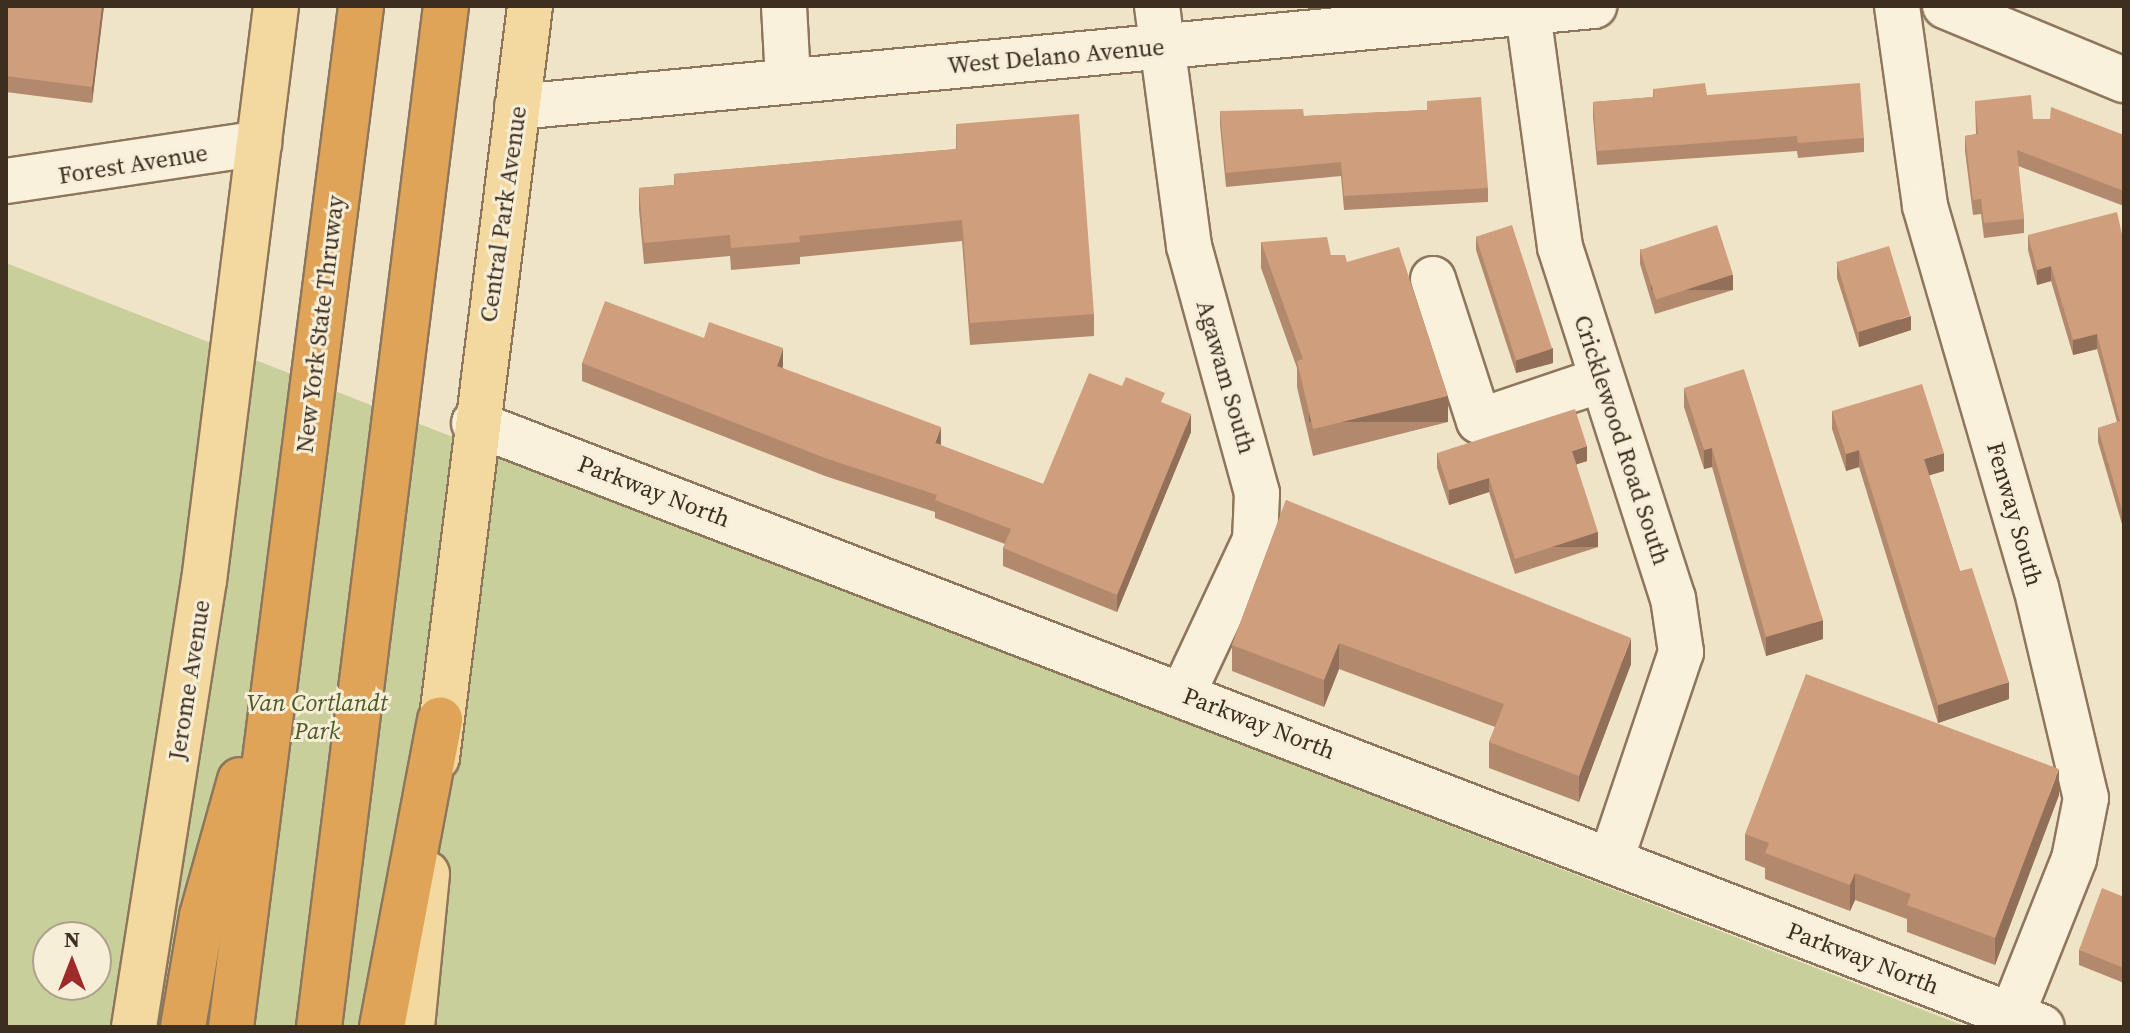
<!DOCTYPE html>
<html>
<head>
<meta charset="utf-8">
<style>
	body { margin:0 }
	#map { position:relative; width:2130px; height:1033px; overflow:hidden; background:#f0e4c8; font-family:"Source Serif 4",serif }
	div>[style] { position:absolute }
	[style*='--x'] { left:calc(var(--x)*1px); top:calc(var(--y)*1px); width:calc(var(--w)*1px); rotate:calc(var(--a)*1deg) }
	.green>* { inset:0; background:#c9cf9b }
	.roads { filter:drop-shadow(2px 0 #8d765c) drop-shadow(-2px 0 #8d765c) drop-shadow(0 2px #8d765c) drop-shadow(0 -2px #8d765c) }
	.minor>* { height:44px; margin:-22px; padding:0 22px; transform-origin:22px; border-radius:22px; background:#faf1dc }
	.major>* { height:44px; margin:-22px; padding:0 22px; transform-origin:22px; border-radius:22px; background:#f3d9a0 }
	.highway>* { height:44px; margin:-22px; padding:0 22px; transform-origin:22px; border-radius:22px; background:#e0a458 }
	.wall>* { inset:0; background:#b2896c }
	.shaded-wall>* { inset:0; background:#916f58; transform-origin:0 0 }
	.building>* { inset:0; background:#cf9f7d; transform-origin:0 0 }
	span { translate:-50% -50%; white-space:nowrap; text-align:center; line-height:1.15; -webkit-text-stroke:6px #f7eed8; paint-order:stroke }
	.street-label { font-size:24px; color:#3d2e20 }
	.park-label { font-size:24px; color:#4d5a26; font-style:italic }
	.frame { position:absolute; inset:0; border:8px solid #3d2e20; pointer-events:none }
	.north { position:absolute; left:32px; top:921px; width:80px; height:80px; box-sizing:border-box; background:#f7eed8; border:2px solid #ada18e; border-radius:50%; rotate:0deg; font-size:22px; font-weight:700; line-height:32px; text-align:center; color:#3d2e20 }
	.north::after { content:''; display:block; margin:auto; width:28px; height:36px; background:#9e2a2b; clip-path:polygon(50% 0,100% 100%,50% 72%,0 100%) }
</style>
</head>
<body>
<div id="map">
	<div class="green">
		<div style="clip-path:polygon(evenodd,6px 263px,1967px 1027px,6px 1027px,6px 263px,48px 937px,96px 937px,96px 985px,48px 985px,48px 937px)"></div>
	</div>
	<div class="roads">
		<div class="minor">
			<div style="--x:784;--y:6;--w:75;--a:86.9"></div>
			<div style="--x:1157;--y:6;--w:242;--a:82.4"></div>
			<div style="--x:1189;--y:246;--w:256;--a:74.6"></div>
			<div style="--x:1257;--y:493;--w:47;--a:92.4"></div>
			<div style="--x:1255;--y:540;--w:170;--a:115.1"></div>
			<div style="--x:1527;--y:6;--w:243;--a:82.2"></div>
			<div style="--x:1560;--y:247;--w:369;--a:72.2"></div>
			<div style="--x:1673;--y:598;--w:55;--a:81.6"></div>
			<div style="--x:1681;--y:652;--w:219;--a:108.6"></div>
			<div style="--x:1897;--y:6;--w:202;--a:82"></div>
			<div style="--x:1925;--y:206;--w:397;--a:73.8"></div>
			<div style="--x:2036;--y:587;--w:217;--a:76.7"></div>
			<div style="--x:2086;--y:798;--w:62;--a:101.1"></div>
			<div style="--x:2074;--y:859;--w:168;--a:111.7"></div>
			<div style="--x:1945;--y:6;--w:194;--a:22.5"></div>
			<div style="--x:517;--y:107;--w:1082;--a:-5.36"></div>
			<div style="--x:6;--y:181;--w:256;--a:-8.5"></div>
			<div style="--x:1433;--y:279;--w:149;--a:72.1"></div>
			<div style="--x:1479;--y:421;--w:129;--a:-18.6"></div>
			<div style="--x:474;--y:423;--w:1680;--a:21.07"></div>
		</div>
		<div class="major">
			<div style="--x:437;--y:758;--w:758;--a:-82.95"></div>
			<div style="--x:134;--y:1027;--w:451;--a:-81.1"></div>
			<div style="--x:204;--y:581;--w:579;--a:-82.86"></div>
			<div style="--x:412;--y:1027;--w:154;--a:-84.4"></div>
		</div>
		<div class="highway">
			<div style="--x:183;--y:1027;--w:113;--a:-80.3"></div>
			<div style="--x:202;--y:916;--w:141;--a:-74.4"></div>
			<div style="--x:231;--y:1027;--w:1029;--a:-82.74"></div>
			<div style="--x:319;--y:1027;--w:1029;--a:-82.91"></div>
			<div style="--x:382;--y:1027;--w:313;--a:-79.3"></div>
		</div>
	</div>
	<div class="wall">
		<div style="clip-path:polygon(6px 6px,104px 6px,92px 103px,6px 92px)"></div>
		<div style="clip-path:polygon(1653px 89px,1707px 95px,1864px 138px,1864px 152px,1798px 158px,1797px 151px,1597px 165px,1593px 117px,1593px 102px,1653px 97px)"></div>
		<div style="clip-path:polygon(1427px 101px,1488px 188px,1488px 202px,1344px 210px,1341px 176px,1226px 187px,1220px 125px,1220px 111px,1304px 116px,1427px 110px)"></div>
		<div style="clip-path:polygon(1975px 101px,2033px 119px,2124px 135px,2124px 206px,2018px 166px,2024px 219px,2024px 233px,1984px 238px,1981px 214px,1973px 215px,1965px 151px,1965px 136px,1976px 134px)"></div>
		<div style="clip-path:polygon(956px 124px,1094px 314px,1094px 336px,970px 345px,962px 241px,800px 257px,800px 264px,731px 270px,730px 256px,644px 264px,639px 210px,639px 188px,674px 185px,674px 174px,956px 149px)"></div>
		<div style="clip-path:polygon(2028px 235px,2124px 243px,2124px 531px,2098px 442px,2098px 428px,2117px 422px,2097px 349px,2073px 355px,2051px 281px,2037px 285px,2028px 250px)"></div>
		<div style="clip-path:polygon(1476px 236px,1553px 363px,1516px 373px,1476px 250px)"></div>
		<div style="clip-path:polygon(1261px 242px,1331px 255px,1347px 262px,1448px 422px,1313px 456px,1297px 387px,1297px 368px,1261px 268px)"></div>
		<div style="clip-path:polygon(1640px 249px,1733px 290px,1655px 314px,1640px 264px)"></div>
		<div style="clip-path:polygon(1837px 263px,1911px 330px,1859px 347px,1837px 278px)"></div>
		<div style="clip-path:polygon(704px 338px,783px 366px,782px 368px,940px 445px,1043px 484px,1165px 404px,1191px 432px,1117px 612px,1003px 566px,1003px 548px,1005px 544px,935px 518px,935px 512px,825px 476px,582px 381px,582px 363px)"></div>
		<div style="clip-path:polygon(1684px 388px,1823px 639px,1766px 656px,1712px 467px,1704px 469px,1684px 407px)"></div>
		<div style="clip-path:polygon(1832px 411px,1944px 471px,1929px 475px,1960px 571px,2009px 699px,1938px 723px,1859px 467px,1846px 471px,1832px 429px)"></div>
		<div style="clip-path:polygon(1437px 453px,1587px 461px,1576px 464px,1598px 547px,1515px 574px,1489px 492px,1449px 505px,1437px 468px)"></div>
		<div style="clip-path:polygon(1286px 500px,1631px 664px,1579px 802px,1489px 768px,1489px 742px,1495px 727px,1339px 669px,1324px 707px,1232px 671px,1232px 645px)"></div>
		<div style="clip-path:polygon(2059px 795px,1995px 965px,1907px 932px,1907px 919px,1855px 900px,1850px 911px,1765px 879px,1765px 868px,1745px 860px,1745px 834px)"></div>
		<div style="clip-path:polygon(2124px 897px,2124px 983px,2079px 965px,2079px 950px)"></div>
	</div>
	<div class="shaded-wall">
		<div style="clip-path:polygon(102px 6px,104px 6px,92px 103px,92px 87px)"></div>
		<div style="clip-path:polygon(2051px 266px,2051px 281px,2037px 285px,2037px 270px)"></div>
		<div style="left:1733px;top:275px;width:15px;height:82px;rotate:90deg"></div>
		<div style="clip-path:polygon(1911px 316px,1911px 330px,1859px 347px,1859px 332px)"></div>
		<div style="clip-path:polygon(2097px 334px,2097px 349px,2073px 355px,2073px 340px)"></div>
		<div style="clip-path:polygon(783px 348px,783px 366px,777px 383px,777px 366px)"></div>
		<div style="clip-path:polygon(1553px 348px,1553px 363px,1516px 373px,1516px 358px)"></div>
		<div style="left:1448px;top:396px;width:26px;height:139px;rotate:90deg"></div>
		<div style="clip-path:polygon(1191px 414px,1191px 432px,1117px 612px,1117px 595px)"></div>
		<div style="clip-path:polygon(941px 427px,941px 445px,935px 443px)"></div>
		<div style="clip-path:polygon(1587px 446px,1587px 461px,1572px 466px,1572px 451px)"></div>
		<div style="clip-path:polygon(1712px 448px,1712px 467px,1704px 469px,1704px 450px)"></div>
		<div style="clip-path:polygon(1859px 450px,1859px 467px,1846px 471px,1846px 454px)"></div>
		<div style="clip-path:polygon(1944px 453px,1944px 471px,1924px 477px,1924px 459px)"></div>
		<div style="clip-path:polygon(1489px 478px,1489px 492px,1449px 505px,1449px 490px)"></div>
		<div style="left:1598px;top:532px;width:15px;height:87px;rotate:90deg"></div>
		<div style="clip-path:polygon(1823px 620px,1823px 639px,1766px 656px,1766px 637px)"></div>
		<div style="clip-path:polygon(1631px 638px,1631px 664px,1579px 802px,1579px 776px)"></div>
		<div style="clip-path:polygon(1339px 643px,1339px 669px,1324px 707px,1324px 680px)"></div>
		<div style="clip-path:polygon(2009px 682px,2009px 699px,1938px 723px,1938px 705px)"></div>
		<div style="clip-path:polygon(2059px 769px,2059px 795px,1995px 965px,1995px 938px)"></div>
		<div style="clip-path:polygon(1855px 873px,1855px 900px,1850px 911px,1850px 885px)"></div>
	</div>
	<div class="building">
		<div style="clip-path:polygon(6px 6px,102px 6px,92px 87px,6px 76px)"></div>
		<div style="clip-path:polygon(1705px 83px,1707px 95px,1860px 83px,1864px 138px,1798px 143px,1797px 136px,1597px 151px,1593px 102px,1654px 97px,1653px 89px)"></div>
		<div style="clip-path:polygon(2031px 95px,2033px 119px,2050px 119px,2051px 107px,2124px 135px,2124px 191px,2017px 150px,2024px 219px,1984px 223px,1981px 199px,1973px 200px,1965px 136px,1978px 134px,1975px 101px)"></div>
		<div style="clip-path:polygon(1481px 97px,1488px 188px,1344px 196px,1341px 162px,1226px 173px,1220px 111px,1303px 109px,1304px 116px,1427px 110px,1427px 101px)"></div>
		<div style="clip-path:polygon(1079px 114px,1094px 314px,970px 323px,962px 220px,799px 236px,800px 242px,731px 248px,730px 235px,644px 243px,639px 188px,675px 185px,674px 174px,957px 149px,956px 124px)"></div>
		<div style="clip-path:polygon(2117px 212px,2124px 243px,2124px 517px,2098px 428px,2120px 421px,2097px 334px,2073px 340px,2051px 266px,2037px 270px,2028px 235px)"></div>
		<div style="left:1512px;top:225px;width:130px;height:38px;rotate:72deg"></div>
		<div style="left:1717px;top:225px;width:52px;height:81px;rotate:72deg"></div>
		<div style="clip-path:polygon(1327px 237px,1331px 255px,1345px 255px,1347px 262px,1399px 247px,1448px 396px,1313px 429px,1297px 361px,1303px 359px,1261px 242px)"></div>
		<div style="left:1889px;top:246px;width:73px;height:55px;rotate:73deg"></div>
		<div style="clip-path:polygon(605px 301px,704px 338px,709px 322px,783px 348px,777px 366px,941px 427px,935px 443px,1043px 484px,1089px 373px,1122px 386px,1126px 377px,1165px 393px,1161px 402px,1191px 414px,1117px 595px,1003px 548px,1011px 529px,935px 500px,937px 495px,825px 458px,582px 363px)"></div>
		<div style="clip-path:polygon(1744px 369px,1823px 620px,1766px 637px,1712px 448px,1704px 450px,1684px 388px)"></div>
		<div style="clip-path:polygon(1922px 384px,1944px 453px,1924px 459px,1960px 571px,1972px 568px,2009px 682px,1938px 705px,1859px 450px,1846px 454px,1832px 411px)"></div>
		<div style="clip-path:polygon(1575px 409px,1587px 446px,1572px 451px,1598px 532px,1515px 559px,1489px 478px,1449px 490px,1437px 453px)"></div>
		<div style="clip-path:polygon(1286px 500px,1631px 638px,1579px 776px,1489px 742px,1504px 704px,1339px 643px,1324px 680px,1232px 645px)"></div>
		<div style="clip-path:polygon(1806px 674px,2059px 769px,1995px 938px,1907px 905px,1911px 894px,1855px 873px,1850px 885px,1765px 853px,1769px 843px,1745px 834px)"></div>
		<div style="clip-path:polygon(2102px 888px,2124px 897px,2124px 968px,2079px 950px)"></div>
	</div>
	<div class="street-label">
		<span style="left:1056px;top:56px;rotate:-5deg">West Delano Avenue</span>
		<span style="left:133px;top:164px;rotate:-9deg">Forest Avenue</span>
		<span style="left:503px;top:214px;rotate:-82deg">Central Park Avenue</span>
		<span style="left:320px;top:324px;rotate:-83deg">New York State Thruway</span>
		<span style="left:1226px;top:377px;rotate:74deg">Agawam South</span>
		<span style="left:1622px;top:440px;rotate:72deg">Cricklewood Road South</span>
		<span style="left:654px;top:491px;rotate:21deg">Parkway North</span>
		<span style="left:2015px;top:514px;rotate:74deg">Fenway South</span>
		<span style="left:189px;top:680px;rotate:-81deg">Jerome Avenue</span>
		<span style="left:1259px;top:723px;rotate:21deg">Parkway North</span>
		<span style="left:1863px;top:958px;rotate:21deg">Parkway North</span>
	</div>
	<div class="park-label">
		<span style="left:317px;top:717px">Van Cortlandt<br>Park</span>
	</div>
	<div class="frame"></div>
	<div class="north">N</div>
</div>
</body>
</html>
